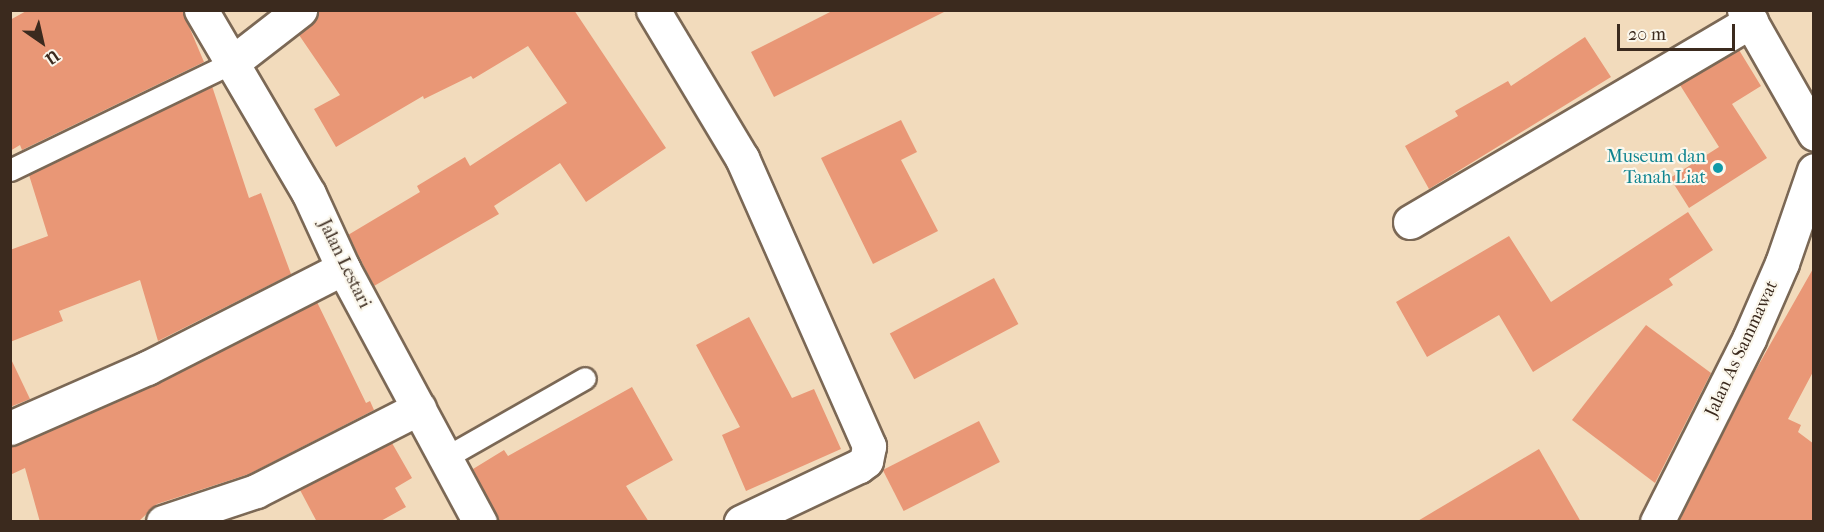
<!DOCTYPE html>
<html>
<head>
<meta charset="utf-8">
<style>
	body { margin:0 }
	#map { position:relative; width:1824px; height:532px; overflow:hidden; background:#f2dbbc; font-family:"IM FELL French Canon",serif }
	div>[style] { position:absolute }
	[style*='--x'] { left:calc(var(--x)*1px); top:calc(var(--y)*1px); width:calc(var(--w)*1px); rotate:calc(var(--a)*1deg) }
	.building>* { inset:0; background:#e99776; transform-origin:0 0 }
	.roads { filter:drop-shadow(2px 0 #7b6855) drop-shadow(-2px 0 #7b6855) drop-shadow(0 2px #7b6855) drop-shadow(0 -2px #7b6855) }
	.lane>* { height:21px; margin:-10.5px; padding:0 10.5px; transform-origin:10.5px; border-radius:10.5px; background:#fff }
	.street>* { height:33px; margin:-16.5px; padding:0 16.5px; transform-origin:16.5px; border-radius:16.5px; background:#fff }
	.dots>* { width:16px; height:16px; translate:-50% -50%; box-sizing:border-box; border:3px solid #fbf7ec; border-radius:50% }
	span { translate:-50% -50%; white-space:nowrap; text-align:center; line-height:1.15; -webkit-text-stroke:4.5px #fbf7ec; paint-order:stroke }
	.culture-label { font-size:18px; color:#0d838f }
	.right { translate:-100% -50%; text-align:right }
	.street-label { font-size:18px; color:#3b2a1e }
	.frame { position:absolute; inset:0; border:12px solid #3b2a1e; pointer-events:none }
	.north { position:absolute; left:12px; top:12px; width:60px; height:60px; -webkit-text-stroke:4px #fbf7ec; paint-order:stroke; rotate:146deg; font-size:16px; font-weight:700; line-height:24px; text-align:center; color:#3b2a1e }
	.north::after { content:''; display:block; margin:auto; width:21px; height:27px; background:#3b2a1e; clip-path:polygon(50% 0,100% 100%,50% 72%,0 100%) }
	.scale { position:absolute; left:1617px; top:24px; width:118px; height:27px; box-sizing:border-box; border:3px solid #3b2a1e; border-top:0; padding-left:8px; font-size:18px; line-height:21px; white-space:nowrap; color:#3b2a1e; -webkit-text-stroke:4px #fbf7ec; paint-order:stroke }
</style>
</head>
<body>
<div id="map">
	<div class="building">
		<div style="clip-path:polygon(28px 10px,182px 10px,204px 62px,22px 150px,20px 145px,10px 151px,10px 20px)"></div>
		<div style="clip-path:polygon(318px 10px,574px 10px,666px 148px,586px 202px,560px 163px,494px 206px,499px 214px,374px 286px,348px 235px,420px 192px,417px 186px,465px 157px,470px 166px,567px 103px,528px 46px,473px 79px,471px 76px,424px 99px,423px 96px,336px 147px,314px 109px,340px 95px,299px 35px,312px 24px)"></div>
		<div style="clip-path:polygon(834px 10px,948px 10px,774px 97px,751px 52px)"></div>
		<div style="clip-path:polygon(1585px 37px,1611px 77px,1429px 189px,1405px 146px,1458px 116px,1455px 111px,1508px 81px,1511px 86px)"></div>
		<div style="clip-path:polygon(1739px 50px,1761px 86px,1732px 104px,1767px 158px,1689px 208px,1670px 178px,1719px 147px,1680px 85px)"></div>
		<div style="clip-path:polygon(212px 86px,249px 198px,261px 193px,291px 274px,158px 341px,140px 280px,59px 311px,63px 321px,10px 342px,10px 250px,48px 236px,29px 175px)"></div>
		<div style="clip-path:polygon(901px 120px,917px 152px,901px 160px,938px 231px,873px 264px,821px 158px)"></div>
		<div style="clip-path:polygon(1688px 212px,1713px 250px,1669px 279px,1673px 285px,1533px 372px,1499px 315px,1427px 357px,1396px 302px,1509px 236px,1551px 302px)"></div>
		<div style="clip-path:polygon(1814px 267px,1814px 370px,1788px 419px,1801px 425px,1798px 432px,1814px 444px,1814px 522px,1679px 522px,1741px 396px)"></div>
		<div style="left:994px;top:278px;width:52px;height:118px;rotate:62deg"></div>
		<div style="clip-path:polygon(317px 302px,366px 403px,370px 401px,374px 410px,249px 474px,157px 504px,138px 522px,40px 522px,25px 468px,10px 475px,10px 446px,155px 385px)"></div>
		<div style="clip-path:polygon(749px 317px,792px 398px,814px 389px,841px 449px,746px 491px,722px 435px,740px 427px,696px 345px)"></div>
		<div style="clip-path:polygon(1646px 325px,1711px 373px,1655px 483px,1572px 420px)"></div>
		<div style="clip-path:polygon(10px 357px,30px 399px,10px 407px)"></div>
		<div style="clip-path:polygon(632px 387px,673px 460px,626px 486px,649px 522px,499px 522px,473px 469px,504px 450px,508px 456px)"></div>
		<div style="left:979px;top:421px;width:46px;height:108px;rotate:63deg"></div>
		<div style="clip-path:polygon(392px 443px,412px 478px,395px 488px,406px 507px,379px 522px,317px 522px,300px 490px)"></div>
		<div style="clip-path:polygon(1539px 449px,1581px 522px,1416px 522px)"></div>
	</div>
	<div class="roads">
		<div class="lane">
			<div style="--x:10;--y:170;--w:248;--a:-25.8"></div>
			<div style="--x:443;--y:459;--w:163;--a:-29.7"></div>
		</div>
		<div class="street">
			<div style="--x:201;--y:10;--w:213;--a:59.6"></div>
			<div style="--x:309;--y:194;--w:81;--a:65.3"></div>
			<div style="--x:343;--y:268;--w:289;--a:61.7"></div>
			<div style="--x:653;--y:10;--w:173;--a:59"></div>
			<div style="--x:742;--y:158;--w:315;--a:66.2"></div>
			<div style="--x:869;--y:446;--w:15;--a:101"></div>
			<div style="--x:866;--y:461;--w:9;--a:144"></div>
			<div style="--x:859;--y:466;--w:131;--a:154.6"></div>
			<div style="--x:1744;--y:10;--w:142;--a:60.4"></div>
			<div style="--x:233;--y:62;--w:85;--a:-37.8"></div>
			<div style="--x:1410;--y:222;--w:396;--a:-30.5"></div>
			<div style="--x:10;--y:428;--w:150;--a:-23.7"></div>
			<div style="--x:147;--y:368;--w:220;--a:-27"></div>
			<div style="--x:163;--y:522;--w:98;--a:-18.4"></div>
			<div style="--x:256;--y:491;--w:183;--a:-27"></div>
			<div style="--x:1657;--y:522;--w:205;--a:-63.3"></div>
			<div style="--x:1749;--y:339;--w:83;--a:-66.5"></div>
			<div style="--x:1782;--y:263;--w:98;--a:-71"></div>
		</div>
	</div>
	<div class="dots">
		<div style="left:1718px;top:168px;background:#0f9aa8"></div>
	</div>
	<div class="culture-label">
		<span class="right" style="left:1706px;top:168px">Museum dan<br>Tanah Liat</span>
	</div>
	<div class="street-label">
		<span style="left:344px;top:264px;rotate:64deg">Jalan Lestari</span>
		<span style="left:1742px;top:349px;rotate:-65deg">Jalan As Sammawat</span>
	</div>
	<div class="frame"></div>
	<div class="north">U</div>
	<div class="scale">20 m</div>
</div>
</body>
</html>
